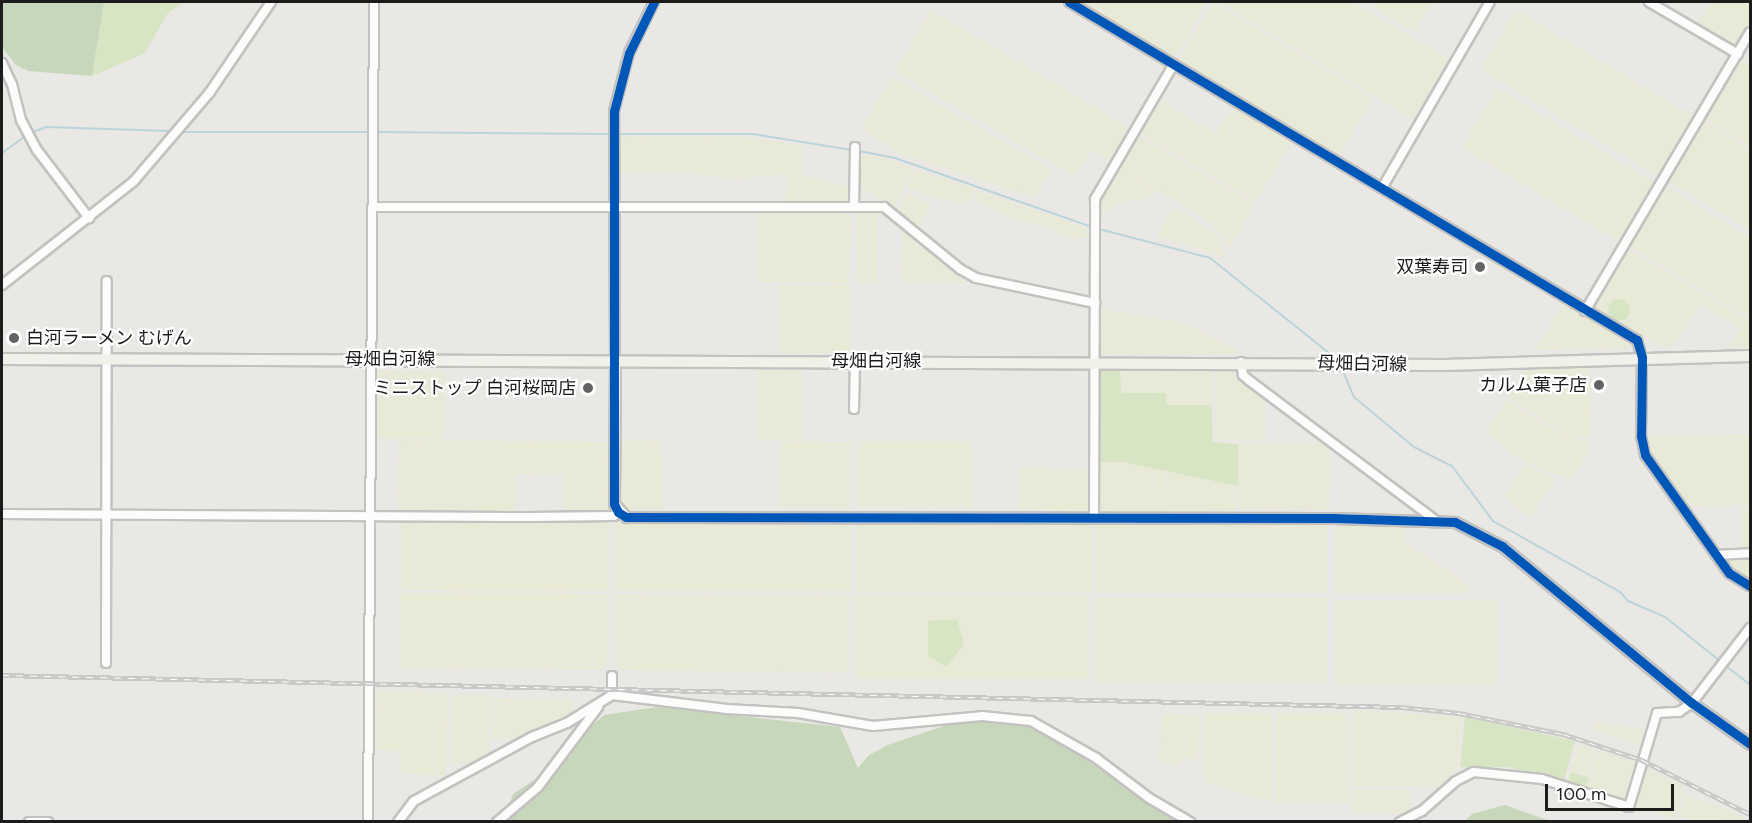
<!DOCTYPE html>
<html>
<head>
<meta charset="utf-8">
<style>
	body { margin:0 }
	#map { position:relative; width:1752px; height:823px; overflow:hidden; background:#eae8e4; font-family:Figtree,"Noto Sans JP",sans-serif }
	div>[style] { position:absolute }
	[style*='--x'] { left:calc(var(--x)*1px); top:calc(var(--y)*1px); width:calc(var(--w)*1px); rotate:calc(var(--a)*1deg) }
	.farmland>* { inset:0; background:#e9e9d8; transform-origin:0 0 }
	.grass>* { inset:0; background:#d7e5c5; transform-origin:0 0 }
	.round { border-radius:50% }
	.forest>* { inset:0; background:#c6d7bb }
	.stream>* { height:2px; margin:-1px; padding:0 1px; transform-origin:1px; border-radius:1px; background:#bad4db }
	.roads { filter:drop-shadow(2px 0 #c3c2c0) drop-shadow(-2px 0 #c3c2c0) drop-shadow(0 2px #c3c2c0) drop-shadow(0 -2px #c3c2c0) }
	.minor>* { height:8px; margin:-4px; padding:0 4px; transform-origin:4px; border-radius:4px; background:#fcfcfb }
	.tertiary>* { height:9px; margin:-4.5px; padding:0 4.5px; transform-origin:4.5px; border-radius:4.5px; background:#fcfcfb }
	.secondary>* { height:10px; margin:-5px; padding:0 5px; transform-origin:5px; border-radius:5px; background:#f1f1ea }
	.rail>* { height:4.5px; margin-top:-2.25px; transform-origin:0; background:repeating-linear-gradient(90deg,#fff 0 7px,#c9c9c8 0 14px); box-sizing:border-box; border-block:2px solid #c9c9c8 }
	.cycleway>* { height:9px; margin:-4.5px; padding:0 4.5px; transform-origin:4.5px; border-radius:4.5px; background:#0057b8 }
	.dots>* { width:16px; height:16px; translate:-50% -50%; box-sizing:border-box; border:3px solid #fff; border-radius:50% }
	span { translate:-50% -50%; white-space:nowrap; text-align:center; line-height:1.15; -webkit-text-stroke:4.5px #fff; paint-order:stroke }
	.poi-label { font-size:18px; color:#1c1c1c }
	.right { translate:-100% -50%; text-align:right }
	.left { translate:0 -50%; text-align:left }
	.street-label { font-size:18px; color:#1c1c1c }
	.frame { position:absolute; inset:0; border:3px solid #1c1c1c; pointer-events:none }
	.scale { position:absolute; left:1545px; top:784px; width:129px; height:27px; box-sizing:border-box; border:3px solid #1c1c1c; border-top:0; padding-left:8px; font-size:18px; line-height:21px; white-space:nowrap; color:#1c1c1c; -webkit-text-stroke:4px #fff; paint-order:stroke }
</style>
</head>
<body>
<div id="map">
	<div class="farmland">
		<div style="clip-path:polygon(1075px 2px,1208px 2px,1173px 60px)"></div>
		<div style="left:1213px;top:2px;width:187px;height:69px;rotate:31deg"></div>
		<div style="clip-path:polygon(1217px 2px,1352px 2px,1449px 59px,1413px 119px)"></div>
		<div style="clip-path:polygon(1378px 2px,1433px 2px,1415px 32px,1374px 8px)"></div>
		<div style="clip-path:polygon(1711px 2px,1750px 2px,1750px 20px,1733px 49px,1696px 26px)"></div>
		<div style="clip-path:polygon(931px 10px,1132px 129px,1113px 162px,1091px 150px,1075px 177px,895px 71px)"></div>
		<div style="left:1516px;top:10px;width:208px;height:69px;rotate:31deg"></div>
		<div style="clip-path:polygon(1738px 58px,1750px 66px,1750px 147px,1702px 118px)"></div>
		<div style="clip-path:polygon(892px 77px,1052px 170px,1035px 198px,899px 153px,861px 128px)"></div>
		<div style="left:1497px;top:88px;width:185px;height:69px;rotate:31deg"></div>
		<div style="clip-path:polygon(1157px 98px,1216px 134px,1233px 106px,1292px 141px,1256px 202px,1137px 132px)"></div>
		<div style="clip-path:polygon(1702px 120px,1750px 149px,1750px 230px,1666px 180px)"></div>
		<div style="clip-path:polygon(1136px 134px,1255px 204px,1230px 248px,1214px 224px,1117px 165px)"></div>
		<div style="clip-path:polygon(620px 136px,748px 137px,803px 146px,802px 175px,849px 187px,850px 202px,848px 205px,785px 206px,787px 174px,733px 179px,690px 173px,620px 173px)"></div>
		<div style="clip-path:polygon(860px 155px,881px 157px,913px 168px,894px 208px,858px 186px)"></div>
		<div style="clip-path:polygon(1116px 166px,1157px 190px,1152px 197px,1119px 203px,1099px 215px,1099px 198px)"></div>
		<div style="clip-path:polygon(914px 169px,976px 189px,971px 200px,967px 204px,925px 196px,907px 186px)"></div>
		<div style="clip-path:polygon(1662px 184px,1750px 238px,1750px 319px,1626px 244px)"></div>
		<div style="clip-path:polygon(977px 191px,1084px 227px,1090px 238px,1069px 239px,1044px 225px,1015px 221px,975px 200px)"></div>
		<div style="clip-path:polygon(906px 193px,931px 204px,917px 231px,897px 215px)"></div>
		<div style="clip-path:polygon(1174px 207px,1216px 234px,1225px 257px,1157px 236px)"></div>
		<div style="left:758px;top:212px;width:92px;height:70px;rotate:1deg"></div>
		<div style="left:856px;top:212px;width:22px;height:71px"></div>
		<div style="clip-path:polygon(903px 231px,964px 280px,964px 283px,902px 283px)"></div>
		<div style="clip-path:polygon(1625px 247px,1750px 321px,1750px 348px,1728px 347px,1740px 328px,1700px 304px,1673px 347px,1664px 347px,1622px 324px,1627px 320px,1609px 308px,1608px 315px,1590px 305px)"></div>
		<div style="left:779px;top:285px;width:71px;height:68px"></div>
		<div style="clip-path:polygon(1564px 303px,1630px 345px,1628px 349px,1535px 350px)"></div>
		<div style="clip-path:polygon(1097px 308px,1185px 323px,1238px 351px,1236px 354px,1098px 355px)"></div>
		<div style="clip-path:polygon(1590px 366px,1591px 436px,1569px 437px,1508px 398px,1526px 367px)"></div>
		<div style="left:376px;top:370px;width:69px;height:68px;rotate:1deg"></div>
		<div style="left:757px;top:370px;width:45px;height:70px"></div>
		<div style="clip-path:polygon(1120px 371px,1212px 371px,1212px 405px,1166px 405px,1166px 393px,1120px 393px)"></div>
		<div style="clip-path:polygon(1215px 371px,1234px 371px,1235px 377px,1265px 399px,1265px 440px,1215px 440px)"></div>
		<div style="clip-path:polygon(1506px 400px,1568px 438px,1590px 439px,1589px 452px,1569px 480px,1524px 462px,1486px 433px)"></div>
		<div style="clip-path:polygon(1750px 434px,1750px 505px,1685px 506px,1648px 455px,1647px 435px)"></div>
		<div style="clip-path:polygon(399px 440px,608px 442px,607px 513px,563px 512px,563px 475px,516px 474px,516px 513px,398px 511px)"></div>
		<div style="clip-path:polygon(662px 440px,663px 509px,624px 509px,619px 504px,619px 441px)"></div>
		<div style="left:780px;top:441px;width:71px;height:66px;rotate:1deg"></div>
		<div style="left:857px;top:441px;width:115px;height:66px"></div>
		<div style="clip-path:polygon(1238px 444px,1324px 444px,1330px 448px,1329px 510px,1238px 509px)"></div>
		<div style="clip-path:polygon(1096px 462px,1123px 462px,1166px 470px,1166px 505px,1168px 472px,1235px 486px,1235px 511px,1096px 512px)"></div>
		<div style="clip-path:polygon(1525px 464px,1556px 479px,1530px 518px,1504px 495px)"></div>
		<div style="left:1019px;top:467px;width:70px;height:42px;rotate:2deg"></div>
		<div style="left:1742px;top:507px;width:8px;height:42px"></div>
		<div style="clip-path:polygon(401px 520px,604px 521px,610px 523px,609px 591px,401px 590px)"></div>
		<div style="left:615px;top:523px;width:236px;height:68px"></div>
		<div style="left:1095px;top:524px;width:233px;height:68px"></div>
		<div style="left:856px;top:525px;width:235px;height:68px"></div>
		<div style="clip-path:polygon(1335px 526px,1404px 526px,1404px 541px,1467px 583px,1470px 593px,1335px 593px)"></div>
		<div style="clip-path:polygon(1750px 556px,1750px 583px,1733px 573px,1722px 557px)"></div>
		<div style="clip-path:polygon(400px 593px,610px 594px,608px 652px,604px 670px,400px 669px)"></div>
		<div style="clip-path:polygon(615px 594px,850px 596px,850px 673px,620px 670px,615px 656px)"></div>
		<div style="left:855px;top:595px;width:234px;height:84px"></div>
		<div style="left:1095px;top:598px;width:233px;height:85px"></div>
		<div style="left:1335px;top:600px;width:162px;height:85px"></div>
		<div style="clip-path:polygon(377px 691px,448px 693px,446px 776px,399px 773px,400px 751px,376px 750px)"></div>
		<div style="clip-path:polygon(452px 695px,491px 695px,489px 755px,474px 765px,451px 763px)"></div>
		<div style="clip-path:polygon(493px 698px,570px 699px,575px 714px,527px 736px,492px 739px)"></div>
		<div style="clip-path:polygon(1353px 710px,1462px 717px,1457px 768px,1441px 787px,1353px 787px)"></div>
		<div style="clip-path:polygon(1162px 713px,1200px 715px,1198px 760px,1181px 758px,1180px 765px,1158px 763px)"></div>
		<div style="clip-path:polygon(1204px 713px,1273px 713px,1273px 802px,1204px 782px)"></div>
		<div style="left:1277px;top:713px;width:71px;height:90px"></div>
		<div style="clip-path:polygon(1599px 722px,1646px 730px,1641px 745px,1590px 728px)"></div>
		<div style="left:1579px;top:744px;width:18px;height:28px;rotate:19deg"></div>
		<div style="clip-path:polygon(1598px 750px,1637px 762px,1626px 798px,1620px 801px,1586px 790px)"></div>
		<div style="clip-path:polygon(1643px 768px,1684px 785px,1677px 819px,1636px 807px,1632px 800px)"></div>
		<div style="left:1352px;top:789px;width:59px;height:24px;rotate:1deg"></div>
		<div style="clip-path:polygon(1685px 795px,1728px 810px,1750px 821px,1679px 818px)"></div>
	</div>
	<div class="grass">
		<div style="clip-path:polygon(104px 2px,184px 2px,168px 13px,144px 54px,92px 76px)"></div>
		<div class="round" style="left:1608px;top:299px;width:22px;height:22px"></div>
		<div style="clip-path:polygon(1098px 370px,1120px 371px,1121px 393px,1166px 393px,1166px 405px,1212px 405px,1213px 442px,1238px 444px,1238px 486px,1123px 462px,1096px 462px)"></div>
		<div style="clip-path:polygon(957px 619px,964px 644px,946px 667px,928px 656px,928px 621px)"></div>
		<div style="clip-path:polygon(1465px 717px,1575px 741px,1564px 781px,1507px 767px,1460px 767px)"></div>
		<div style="left:1571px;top:772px;width:19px;height:13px;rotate:18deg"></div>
	</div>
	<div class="forest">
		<div style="clip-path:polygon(2px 2px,104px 2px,92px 76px,28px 71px,16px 65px,2px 47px)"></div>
		<div style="clip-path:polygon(657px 707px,840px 727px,858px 768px,869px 755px,888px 745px,961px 720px,1022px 723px,1069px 748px,1175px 821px,504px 822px,513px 794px,570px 756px,584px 733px,604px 715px)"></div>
		<div style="clip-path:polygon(1505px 805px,1550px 821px,1465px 821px,1472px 814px)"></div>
	</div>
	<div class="stream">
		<div style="--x:33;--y:132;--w:14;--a:-21"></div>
		<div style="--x:46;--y:127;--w:123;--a:1.9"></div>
		<div style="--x:183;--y:132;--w:188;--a:0"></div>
		<div style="--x:376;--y:132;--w:235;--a:0.5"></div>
		<div style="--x:616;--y:134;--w:137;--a:0"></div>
		<div style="--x:753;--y:134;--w:100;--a:9.2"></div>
		<div style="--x:859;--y:151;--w:37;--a:11"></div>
		<div style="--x:895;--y:158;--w:209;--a:19.3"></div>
		<div style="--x:2;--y:153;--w:29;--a:-36"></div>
		<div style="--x:1099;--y:229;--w:115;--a:14.6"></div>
		<div style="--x:1210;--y:258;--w:152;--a:38.6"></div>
		<div style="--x:1342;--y:369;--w:30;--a:67"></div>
		<div style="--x:1354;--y:397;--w:78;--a:39.8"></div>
		<div style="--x:1414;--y:447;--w:42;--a:26.6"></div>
		<div style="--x:1452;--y:466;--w:69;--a:53.3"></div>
		<div style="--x:1493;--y:521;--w:145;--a:29.2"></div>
		<div style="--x:1620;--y:592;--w:12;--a:48"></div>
		<div style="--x:1628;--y:601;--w:40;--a:23.4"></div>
		<div style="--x:1665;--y:617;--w:70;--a:38.7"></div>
		<div style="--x:1726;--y:666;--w:31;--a:38"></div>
	</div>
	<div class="roads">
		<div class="minor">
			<div style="--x:1069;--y:2;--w:661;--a:30.76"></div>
			<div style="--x:1637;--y:340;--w:18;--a:74"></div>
			<div style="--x:1642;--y:357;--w:79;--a:90.7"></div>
			<div style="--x:1641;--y:436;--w:19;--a:78"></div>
			<div style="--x:1645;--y:455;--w:145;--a:54.6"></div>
			<div style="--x:1729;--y:573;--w:25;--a:32"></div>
			<div style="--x:1649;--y:2;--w:103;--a:30.3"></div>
			<div style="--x:2;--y:63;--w:23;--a:65"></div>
			<div style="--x:12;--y:84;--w:37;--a:76"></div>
			<div style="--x:21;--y:120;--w:34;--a:62"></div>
			<div style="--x:37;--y:150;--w:86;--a:52.6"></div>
			<div style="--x:1382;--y:188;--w:215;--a:-59.9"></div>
			<div style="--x:374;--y:207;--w:510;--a:0"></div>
			<div style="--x:884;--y:207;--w:98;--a:39.2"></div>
			<div style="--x:960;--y:269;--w:18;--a:29"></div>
			<div style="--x:976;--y:278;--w:122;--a:11.9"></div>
			<div style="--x:854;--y:207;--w:60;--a:-89"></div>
			<div style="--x:2;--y:285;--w:168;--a:-38.2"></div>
			<div style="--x:134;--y:181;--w:117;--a:-49.5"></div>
			<div style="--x:210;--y:92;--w:109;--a:-55.9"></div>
			<div style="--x:1585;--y:311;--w:324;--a:-59.4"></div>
			<div style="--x:615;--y:360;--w:249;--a:-90.2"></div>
			<div style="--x:614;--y:111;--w:60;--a:-75.5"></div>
			<div style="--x:629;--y:53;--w:57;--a:-63.9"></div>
			<div style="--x:1241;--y:362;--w:13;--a:81"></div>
			<div style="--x:1243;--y:375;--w:9;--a:41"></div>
			<div style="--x:1250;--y:381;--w:230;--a:36.9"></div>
			<div style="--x:854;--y:409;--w:48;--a:-88.8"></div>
			<div style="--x:2;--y:514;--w:527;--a:0.33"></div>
			<div style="--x:529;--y:517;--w:85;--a:-0.7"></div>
			<div style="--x:614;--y:516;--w:6;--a:-45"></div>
			<div style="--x:1094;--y:518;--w:319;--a:-89.8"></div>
			<div style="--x:1095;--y:199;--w:156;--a:-59.7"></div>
			<div style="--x:1716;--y:555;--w:34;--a:-3"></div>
			<div style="--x:106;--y:663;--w:382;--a:-89.9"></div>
			<div style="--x:612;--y:695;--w:19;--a:-90"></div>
			<div style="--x:29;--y:822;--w:19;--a:0"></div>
			<div style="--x:368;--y:822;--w:820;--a:-89.58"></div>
			<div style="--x:398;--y:822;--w:26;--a:-53"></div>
			<div style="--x:414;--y:801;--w:134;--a:-28.5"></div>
			<div style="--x:532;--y:737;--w:38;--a:-22"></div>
			<div style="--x:567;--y:723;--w:53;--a:-31.9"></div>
			<div style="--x:612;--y:695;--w:116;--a:6.9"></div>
			<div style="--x:727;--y:709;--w:71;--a:3.2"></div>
			<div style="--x:798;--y:713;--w:76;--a:9.8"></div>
			<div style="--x:873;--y:726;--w:109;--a:-5.2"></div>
			<div style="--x:982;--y:716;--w:49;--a:5.8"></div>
			<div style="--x:1031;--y:721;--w:75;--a:29.6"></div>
			<div style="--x:1096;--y:758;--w:66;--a:37"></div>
			<div style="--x:1149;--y:798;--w:48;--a:30.3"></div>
			<div style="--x:497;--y:822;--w:54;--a:-40.5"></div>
			<div style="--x:538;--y:787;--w:100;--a:-53.1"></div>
			<div style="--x:1400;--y:822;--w:25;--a:-27"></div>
			<div style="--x:1422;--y:811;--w:45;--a:-41.4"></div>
			<div style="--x:1456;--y:781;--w:20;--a:-27"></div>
			<div style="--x:1474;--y:772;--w:68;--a:5.9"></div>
			<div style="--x:1542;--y:779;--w:91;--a:17.8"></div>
			<div style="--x:1629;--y:807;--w:98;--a:-73.4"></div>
			<div style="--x:1657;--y:713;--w:22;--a:-3"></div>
			<div style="--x:1679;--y:712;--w:16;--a:-35"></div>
			<div style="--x:1692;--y:703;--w:95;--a:-52.3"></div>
		</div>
		<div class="tertiary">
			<div style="--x:615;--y:360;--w:144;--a:90.4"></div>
			<div style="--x:614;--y:504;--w:18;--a:47"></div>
			<div style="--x:626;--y:517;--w:708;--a:0.08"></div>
			<div style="--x:1334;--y:518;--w:121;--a:1.9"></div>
			<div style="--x:1455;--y:522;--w:53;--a:27.1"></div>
			<div style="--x:1502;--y:546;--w:246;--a:39.6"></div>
			<div style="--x:1692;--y:703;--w:71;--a:35.3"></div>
		</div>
		<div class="secondary">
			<div style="--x:2;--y:359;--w:1443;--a:0.24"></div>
			<div style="--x:1445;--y:365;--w:305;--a:-1.7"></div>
		</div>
	</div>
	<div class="rail">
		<div style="--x:2;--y:675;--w:1399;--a:1.31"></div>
		<div style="--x:1401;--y:707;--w:58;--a:5.9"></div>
		<div style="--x:1459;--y:713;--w:106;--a:11.4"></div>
		<div style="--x:1563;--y:734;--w:83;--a:18.2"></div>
		<div style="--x:1642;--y:760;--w:121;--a:26.6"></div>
	</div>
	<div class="cycleway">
		<div style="--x:654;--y:2;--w:57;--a:116.1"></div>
		<div style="--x:629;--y:53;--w:60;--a:104.5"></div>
		<div style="--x:614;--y:111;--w:393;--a:90"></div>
		<div style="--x:614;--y:504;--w:9;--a:63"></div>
		<div style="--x:618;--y:512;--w:9;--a:32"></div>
		<div style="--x:626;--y:517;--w:708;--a:0.08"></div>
		<div style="--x:1334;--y:518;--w:121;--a:1.9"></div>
		<div style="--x:1455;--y:522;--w:53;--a:27.1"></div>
		<div style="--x:1502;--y:546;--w:246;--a:39.6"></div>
		<div style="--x:1692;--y:703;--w:71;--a:35.3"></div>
		<div style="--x:1069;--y:2;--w:661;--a:30.76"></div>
		<div style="--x:1637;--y:340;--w:18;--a:74"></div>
		<div style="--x:1642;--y:357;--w:79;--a:90.7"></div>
		<div style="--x:1641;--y:436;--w:19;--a:78"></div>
		<div style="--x:1645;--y:455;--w:145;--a:54.6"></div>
		<div style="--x:1729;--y:573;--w:25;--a:32"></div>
	</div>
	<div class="dots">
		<div style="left:1480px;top:267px;background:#646362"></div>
		<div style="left:14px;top:338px;background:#646362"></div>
		<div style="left:1599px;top:385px;background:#646362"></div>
		<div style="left:588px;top:388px;background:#646362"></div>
	</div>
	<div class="poi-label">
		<span class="right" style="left:1468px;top:267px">双葉寿司</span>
		<span class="left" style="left:26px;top:338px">白河ラーメン むげん</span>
		<span class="right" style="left:1587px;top:385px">カルム菓子店</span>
		<span class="right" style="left:576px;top:388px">ミニストップ 白河桜岡店</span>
	</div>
	<div class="street-label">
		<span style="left:390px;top:359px">母畑白河線</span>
		<span style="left:876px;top:361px">母畑白河線</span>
		<span style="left:1362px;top:364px;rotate:1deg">母畑白河線</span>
	</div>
	<div class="frame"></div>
	<div class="scale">100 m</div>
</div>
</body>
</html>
